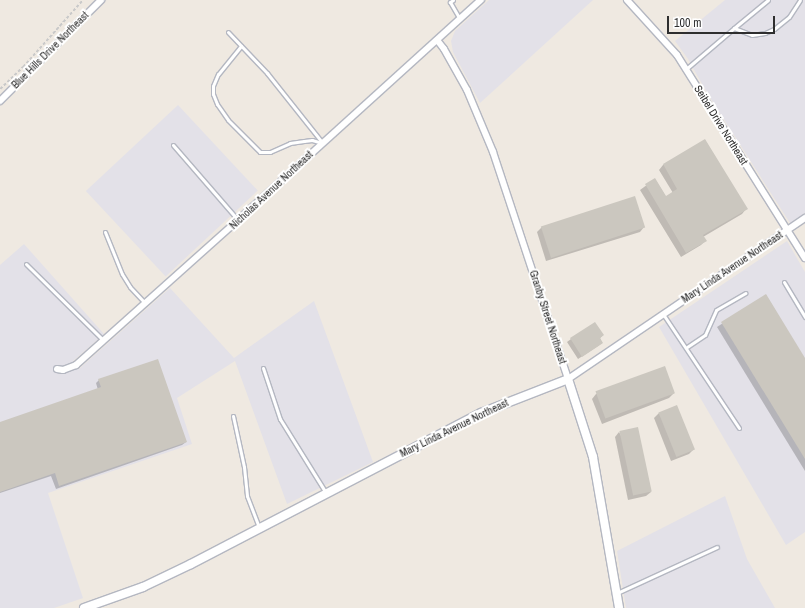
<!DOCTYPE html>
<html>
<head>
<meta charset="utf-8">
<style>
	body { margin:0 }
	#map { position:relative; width:805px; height:608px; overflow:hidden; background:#efe9e1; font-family:"Archivo Narrow",sans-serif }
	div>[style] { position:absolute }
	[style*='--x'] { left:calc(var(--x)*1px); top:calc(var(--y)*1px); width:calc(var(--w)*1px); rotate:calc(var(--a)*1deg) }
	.industrial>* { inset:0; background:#e3e1e8; transform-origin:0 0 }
	.shadow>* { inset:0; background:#0003 }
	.building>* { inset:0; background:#cbc7bf; transform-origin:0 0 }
	.path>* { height:1.5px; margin-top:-0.75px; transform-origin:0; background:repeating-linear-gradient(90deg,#c9c9c9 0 3px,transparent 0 5px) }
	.roads { filter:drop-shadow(1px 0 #b4b7c1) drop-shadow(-1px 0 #b4b7c1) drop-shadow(0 1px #b4b7c1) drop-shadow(0 -1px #b4b7c1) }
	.service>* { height:3px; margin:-1.5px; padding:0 1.5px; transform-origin:1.5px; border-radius:1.5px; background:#fff }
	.minor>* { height:6px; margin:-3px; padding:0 3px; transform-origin:3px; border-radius:3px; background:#fff }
	.tertiary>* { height:8px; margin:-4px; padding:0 4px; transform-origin:4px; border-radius:4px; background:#fff }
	span { translate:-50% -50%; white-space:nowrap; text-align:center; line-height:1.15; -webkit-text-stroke:4px #fff; paint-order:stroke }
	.street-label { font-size:11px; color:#2e2e2e }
	.scale { position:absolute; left:667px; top:16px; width:108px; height:18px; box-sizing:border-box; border:2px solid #2e2e2e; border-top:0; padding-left:5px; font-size:12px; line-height:14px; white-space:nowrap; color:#2e2e2e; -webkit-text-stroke:3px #fff; paint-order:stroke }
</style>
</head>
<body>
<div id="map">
	<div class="industrial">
		<div style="clip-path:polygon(489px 0,593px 0,480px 103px,453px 52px,451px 41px,455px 31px)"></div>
		<div style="clip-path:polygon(725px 0,805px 0,805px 213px,790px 223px,707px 93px,688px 59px,675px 41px)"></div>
		<div style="left:178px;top:105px;width:117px;height:126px;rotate:47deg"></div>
		<div style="clip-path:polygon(787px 241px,805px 272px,805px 532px,786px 545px,659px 327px)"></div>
		<div style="clip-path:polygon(24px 244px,104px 334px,73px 361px,79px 369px,170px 288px,234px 358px,314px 301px,373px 462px,287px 504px,235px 361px,177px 398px,192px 444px,48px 493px,83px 598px,54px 608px,0 608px,0 265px)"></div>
		<div style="clip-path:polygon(725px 496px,747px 559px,775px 608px,626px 608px,617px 551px)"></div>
	</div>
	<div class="shadow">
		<div style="clip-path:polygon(705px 140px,746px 209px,742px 214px,703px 237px,705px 241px,701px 245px,681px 257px,640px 190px,655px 179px,666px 197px,673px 193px,659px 170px,663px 165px)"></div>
		<div style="clip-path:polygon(542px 227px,644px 227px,640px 232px,546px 261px,537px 232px)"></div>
		<div style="clip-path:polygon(766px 295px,805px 360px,805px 471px,717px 327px)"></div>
		<div style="clip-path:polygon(603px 335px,600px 338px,602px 343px,598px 346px,578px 359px,567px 342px,571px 339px)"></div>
		<div style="clip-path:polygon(664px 368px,674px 393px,669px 398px,602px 424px,592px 399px,596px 394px)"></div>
		<div style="clip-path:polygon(99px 380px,186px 442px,182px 445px,56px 489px,51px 476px,0 493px,0 423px,98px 390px,96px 383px)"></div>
		<div style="clip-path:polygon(659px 413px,694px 449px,689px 454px,671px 461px,654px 418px)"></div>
		<div style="clip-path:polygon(619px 432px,651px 492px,646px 496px,628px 500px,615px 437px)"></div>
	</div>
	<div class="building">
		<div style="clip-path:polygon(705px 139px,748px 209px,703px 235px,707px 241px,686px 253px,645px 184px,655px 178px,666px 196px,677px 189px,663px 164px)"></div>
		<div style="left:635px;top:196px;width:33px;height:99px;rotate:72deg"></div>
		<div style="clip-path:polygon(766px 294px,805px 358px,805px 459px,721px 322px)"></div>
		<div style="clip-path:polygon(595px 322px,604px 335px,600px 338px,603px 343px,582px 357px,570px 338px)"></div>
		<div style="clip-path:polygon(158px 359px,187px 442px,59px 486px,55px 473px,0 492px,0 422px,101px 387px,98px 379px)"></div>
		<div style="left:665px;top:366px;width:29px;height:74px;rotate:70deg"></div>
		<div style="left:677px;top:405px;width:48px;height:20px;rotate:68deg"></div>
		<div style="left:638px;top:427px;width:66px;height:19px;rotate:78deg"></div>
	</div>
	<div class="path">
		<div style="--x:0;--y:89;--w:32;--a:-44"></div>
		<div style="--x:23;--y:67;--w:90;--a:-48.2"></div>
	</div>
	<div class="roads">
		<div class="service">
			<div style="--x:453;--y:0;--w:4;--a:146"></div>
			<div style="--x:450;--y:2;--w:20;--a:60"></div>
			<div style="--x:768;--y:0;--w:44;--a:140.5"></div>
			<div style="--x:734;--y:28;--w:19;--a:21"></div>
			<div style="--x:752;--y:35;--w:13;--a:-9"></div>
			<div style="--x:765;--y:33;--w:10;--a:-24"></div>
			<div style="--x:774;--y:29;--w:19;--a:-39"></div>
			<div style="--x:789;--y:17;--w:20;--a:-57"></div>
			<div style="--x:228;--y:32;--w:57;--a:46.4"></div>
			<div style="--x:267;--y:73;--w:87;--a:51.5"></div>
			<div style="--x:241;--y:46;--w:36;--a:129"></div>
			<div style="--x:218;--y:74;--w:13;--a:113"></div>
			<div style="--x:213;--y:86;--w:8;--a:90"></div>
			<div style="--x:213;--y:94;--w:11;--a:68"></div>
			<div style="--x:217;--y:104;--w:19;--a:55"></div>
			<div style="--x:228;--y:120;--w:45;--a:45"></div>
			<div style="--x:260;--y:152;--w:10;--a:0"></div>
			<div style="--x:270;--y:152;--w:22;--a:-24"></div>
			<div style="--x:290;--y:143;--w:14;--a:-8"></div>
			<div style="--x:304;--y:141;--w:8;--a:-7"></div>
			<div style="--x:312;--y:140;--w:10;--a:17"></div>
			<div style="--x:686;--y:69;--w:63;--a:-40.5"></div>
			<div style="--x:173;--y:145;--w:99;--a:49.1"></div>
			<div style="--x:105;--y:232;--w:45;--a:68"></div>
			<div style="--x:122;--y:274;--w:15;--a:58"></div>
			<div style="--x:130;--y:287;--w:22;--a:47"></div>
			<div style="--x:26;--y:264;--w:108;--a:44.6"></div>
			<div style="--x:784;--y:282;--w:41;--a:59"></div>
			<div style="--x:663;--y:314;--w:137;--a:56.3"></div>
			<div style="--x:687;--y:347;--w:22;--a:-34"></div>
			<div style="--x:705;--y:335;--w:27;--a:-66"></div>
			<div style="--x:716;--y:310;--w:34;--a:-30"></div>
			<div style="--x:263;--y:368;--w:54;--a:71.6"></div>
			<div style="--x:280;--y:419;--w:87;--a:58.1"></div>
			<div style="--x:233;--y:416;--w:52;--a:77.8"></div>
			<div style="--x:244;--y:467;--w:29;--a:84"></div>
			<div style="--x:247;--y:496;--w:34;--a:69"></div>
			<div style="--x:617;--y:593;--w:110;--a:-24.7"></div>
		</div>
		<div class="minor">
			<div style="--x:627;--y:0;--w:74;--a:47.7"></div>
			<div style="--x:677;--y:55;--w:240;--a:57.8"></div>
			<div style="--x:437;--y:40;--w:11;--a:52"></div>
			<div style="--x:444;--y:49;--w:47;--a:60.7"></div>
			<div style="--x:467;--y:90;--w:67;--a:67.2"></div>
			<div style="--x:493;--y:152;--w:239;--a:71.7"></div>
			<div style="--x:568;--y:379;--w:287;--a:-34.2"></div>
			<div style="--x:0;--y:101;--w:143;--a:-45"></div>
			<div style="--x:57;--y:369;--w:6;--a:9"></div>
			<div style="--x:63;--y:370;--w:14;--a:-21"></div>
			<div style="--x:76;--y:365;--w:217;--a:-41.8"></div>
			<div style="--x:238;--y:220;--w:328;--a:-42.2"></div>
		</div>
		<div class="tertiary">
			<div style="--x:84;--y:608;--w:63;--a:-19.6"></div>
			<div style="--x:143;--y:587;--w:53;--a:-25.6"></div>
			<div style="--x:191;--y:564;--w:327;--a:-27.5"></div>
			<div style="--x:481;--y:413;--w:93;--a:-21.3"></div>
			<div style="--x:568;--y:379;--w:82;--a:72.2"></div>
			<div style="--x:593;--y:457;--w:153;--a:80.2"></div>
		</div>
	</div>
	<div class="street-label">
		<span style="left:50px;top:50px;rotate:-45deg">Blue Hills Drive Northeast</span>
		<span style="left:721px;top:125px;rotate:58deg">Seibel Drive Northeast</span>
		<span style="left:271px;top:190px;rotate:-43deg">Nicholas Avenue Northeast</span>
		<span style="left:732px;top:267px;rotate:-34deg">Mary Linda Avenue Northeast</span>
		<span style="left:548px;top:317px;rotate:72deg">Granby Street Northeast</span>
		<span style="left:454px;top:428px;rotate:-26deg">Mary Linda Avenue Northeast</span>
	</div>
	<div class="scale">100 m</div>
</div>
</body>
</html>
